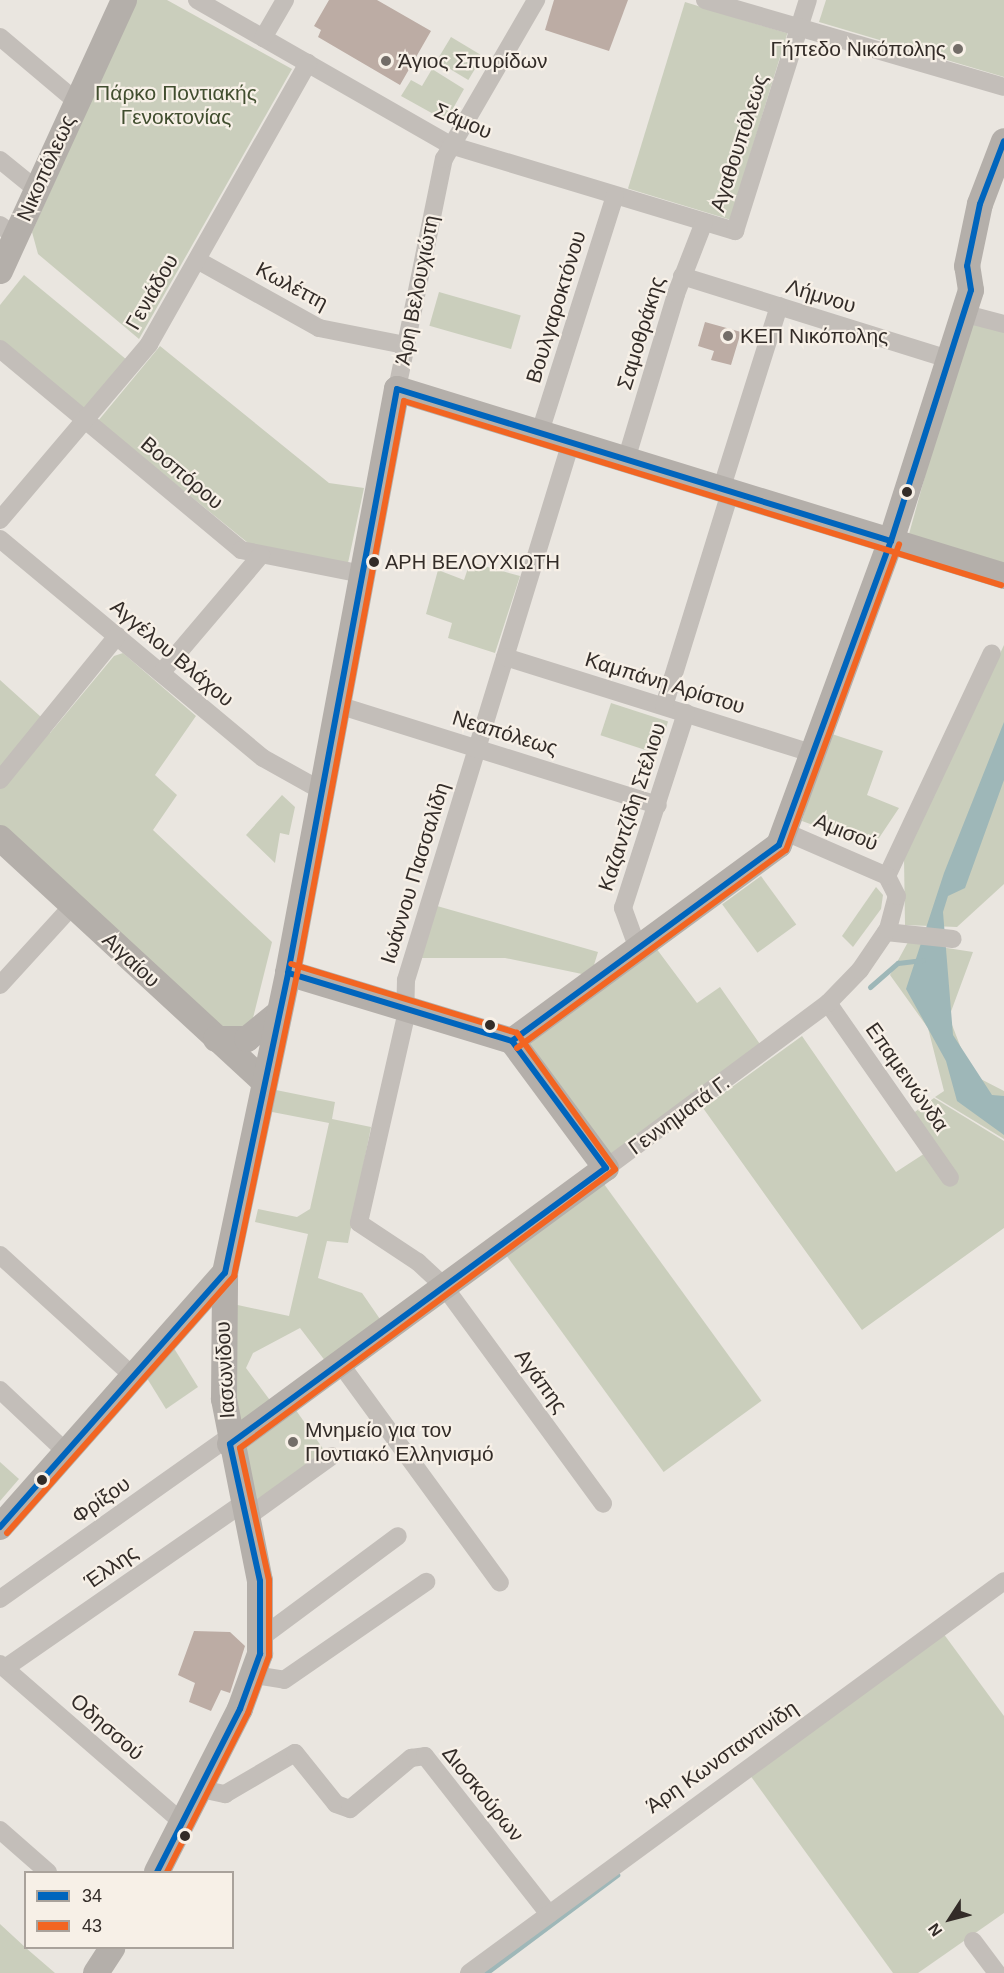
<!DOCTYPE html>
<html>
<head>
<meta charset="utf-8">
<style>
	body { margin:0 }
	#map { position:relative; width:1004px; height:1973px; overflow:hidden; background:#eae6e0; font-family:Helvetica,sans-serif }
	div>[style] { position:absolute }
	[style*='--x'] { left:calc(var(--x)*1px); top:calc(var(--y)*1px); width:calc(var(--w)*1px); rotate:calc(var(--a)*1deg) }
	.green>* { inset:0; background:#cacebc; transform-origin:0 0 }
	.water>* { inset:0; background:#9eb7b8 }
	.stream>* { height:5px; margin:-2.5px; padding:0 2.5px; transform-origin:2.5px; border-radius:2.5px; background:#9eb7b8 }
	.building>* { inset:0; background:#bcaca4 }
	.street>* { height:18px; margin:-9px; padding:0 9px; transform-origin:9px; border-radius:9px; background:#c3beb9 }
	.secondary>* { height:26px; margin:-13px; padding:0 13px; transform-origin:13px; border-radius:13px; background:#b4afaa }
	.bus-1>* { height:6px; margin:-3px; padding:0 3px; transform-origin:3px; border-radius:3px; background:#0065bd }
	.bus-2>* { height:6px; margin:-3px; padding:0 3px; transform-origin:3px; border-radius:3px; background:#f26522 }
	.dots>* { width:16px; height:16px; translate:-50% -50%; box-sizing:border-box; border:3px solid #f7f0e7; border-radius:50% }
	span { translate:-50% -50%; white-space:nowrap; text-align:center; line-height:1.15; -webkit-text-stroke:4.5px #f7f0e7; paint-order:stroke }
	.bus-label { font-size:20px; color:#332c28 }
	.left { translate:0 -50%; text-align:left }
	.poi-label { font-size:21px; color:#332c28 }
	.right { translate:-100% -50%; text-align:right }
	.park-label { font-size:21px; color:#414e2f }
	.street-label { font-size:21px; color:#332c28 }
	.legend { position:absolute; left:24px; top:1871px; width:210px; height:78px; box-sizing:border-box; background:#f7f0e7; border:2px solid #a9a29b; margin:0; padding:8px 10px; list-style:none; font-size:18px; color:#332c28 }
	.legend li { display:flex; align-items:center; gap:12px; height:30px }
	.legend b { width:30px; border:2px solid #a9a29b }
	.north { position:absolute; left:920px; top:1889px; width:60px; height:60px; -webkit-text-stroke:4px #f7f0e7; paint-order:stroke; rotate:234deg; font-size:16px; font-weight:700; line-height:24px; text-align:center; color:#332c28 }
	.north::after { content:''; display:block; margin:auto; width:21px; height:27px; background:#332c28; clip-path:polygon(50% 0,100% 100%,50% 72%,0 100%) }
</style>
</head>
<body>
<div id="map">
	<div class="green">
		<div style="clip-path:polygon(136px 0,167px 0,292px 69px,139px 339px,38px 254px,32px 232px)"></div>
		<div style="clip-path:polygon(826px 0,1004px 0,1004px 77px,819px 22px)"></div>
		<div style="left:685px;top:2px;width:107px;height:195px;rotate:17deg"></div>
		<div style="left:451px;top:37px;width:37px;height:28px;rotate:31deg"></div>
		<div style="clip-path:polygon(432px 69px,464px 89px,446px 121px,401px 96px,411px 80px,422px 86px)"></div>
		<div style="clip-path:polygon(24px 275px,127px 360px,85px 412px,0 342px,0 305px)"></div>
		<div style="left:439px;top:292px;width:85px;height:35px;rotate:16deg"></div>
		<div style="clip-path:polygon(968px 320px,1004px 331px,1004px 563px,909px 534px)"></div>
		<div style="clip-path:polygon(160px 346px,329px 483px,364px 488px,348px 563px,253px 547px,98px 421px)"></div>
		<div style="clip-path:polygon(470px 562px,520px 576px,495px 653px,448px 638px,452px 623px,426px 614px,438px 570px,464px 580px)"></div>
		<div style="clip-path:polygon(1004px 645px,1004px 884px,957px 927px,905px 925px,904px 858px)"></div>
		<div style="clip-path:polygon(123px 653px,196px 716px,155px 775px,177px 795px,153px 830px,272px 942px,245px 1050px,0 826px,0 680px,41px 717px,37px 722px,50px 733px,114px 656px)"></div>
		<div style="left:611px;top:703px;width:60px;height:34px;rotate:18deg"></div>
		<div style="clip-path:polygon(829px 733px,883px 751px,867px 795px,899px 808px,873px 847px,802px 821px)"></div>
		<div style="clip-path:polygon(282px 795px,295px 807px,289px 835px,280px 833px,275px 863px,246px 835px)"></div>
		<div style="left:761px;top:876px;width:60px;height:48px;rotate:54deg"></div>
		<div style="clip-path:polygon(876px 887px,883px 895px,881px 909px,853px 947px,842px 936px)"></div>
		<div style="clip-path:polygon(437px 906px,598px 952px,594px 965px,582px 974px,505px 958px,421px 958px)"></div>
		<div style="clip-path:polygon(908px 942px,973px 952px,949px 1017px,971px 1074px,1004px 1091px,1004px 1139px,935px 1097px,944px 1091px,928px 1028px,890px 975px)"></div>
		<div style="clip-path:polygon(656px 948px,697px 1003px,720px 987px,762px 1047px,615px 1154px,607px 1153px,528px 1044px)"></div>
		<div style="clip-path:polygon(802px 1036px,896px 1172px,936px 1146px,912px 1114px,934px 1098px,1004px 1141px,1004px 1228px,862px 1330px,703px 1108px)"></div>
		<div style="clip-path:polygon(271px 1089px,335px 1102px,332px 1119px,371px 1127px,348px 1243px,327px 1241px,318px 1278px,362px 1293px,382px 1322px,326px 1362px,300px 1328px,253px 1353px,246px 1368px,272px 1403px,237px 1428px,233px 1304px,289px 1316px,308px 1234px,255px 1222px,258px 1209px,297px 1217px,310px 1209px,329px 1123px,267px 1111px)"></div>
		<div style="left:604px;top:1184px;width:268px;height:121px;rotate:54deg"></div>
		<div style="clip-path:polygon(172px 1345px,198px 1387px,166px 1409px,145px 1375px)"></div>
		<div style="clip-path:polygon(293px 1406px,326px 1453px,255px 1505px,240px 1442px)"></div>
		<div style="clip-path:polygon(0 1462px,19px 1479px,0 1501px)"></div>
		<div style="clip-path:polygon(943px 1633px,1004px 1716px,1004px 1913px,918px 1973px,893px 1973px,747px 1771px)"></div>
		<div style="clip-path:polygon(0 1924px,26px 1948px,55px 1973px,0 1973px)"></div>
	</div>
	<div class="water">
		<div style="clip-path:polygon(1004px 722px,1004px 780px,965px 888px,948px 896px,943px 912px,953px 1035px,992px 1095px,1004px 1096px,1004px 1135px,957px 1101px,946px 1061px,906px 989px,944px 873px)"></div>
	</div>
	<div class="stream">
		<div style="--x:870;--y:987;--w:37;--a:-41"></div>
		<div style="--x:898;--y:963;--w:25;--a:-7"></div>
		<div style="--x:486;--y:1973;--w:164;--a:-36.8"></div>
	</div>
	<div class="building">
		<div style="clip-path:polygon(329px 0,377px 0,431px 31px,400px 85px,318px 37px,321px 30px,314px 26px)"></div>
		<div style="clip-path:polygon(554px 0,628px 0,609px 51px,545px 30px)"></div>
		<div style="clip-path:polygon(705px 322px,741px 332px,731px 365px,711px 360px,714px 351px,698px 346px)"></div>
		<div style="clip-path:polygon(194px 1631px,230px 1632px,245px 1646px,230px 1693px,221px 1690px,211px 1711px,189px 1702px,195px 1683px,178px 1675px)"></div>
	</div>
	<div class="street">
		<div style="--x:197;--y:0;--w:292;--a:29.8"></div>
		<div style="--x:450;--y:145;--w:298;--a:16.8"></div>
		<div style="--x:735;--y:231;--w:242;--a:-72.5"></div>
		<div style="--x:705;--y:0;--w:311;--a:16.2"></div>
		<div style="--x:0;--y:37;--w:99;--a:40.1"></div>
		<div style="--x:263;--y:38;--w:44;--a:-59.9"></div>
		<div style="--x:0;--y:160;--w:48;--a:39"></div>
		<div style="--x:0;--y:225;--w:20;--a:37"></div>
		<div style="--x:197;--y:260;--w:140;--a:29.1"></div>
		<div style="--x:319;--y:328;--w:88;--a:11.2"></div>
		<div style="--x:682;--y:276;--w:276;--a:17.3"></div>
		<div style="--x:962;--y:313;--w:43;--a:14.7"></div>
		<div style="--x:0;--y:349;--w:314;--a:39.8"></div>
		<div style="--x:241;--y:550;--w:123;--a:11.2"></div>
		<div style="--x:397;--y:389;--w:235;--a:-78.5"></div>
		<div style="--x:444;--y:159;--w:184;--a:-59.9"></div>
		<div style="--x:540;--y:432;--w:248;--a:-72.4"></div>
		<div style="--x:571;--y:442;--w:563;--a:107.05"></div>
		<div style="--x:406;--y:980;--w:40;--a:91.4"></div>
		<div style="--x:405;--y:1020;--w:208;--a:102.8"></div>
		<div style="--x:359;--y:1223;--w:71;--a:33.5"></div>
		<div style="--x:418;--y:1262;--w:34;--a:43"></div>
		<div style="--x:443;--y:1285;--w:271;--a:53.8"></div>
		<div style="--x:626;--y:460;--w:173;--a:-73.2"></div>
		<div style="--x:676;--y:294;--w:77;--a:-68.7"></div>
		<div style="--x:721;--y:490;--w:193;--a:-72.5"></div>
		<div style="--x:0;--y:520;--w:231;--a:-49.7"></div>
		<div style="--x:149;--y:344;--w:323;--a:-60.5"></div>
		<div style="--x:0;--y:539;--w:342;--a:39.8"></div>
		<div style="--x:263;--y:758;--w:68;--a:29.2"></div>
		<div style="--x:505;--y:657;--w:321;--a:17.4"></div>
		<div style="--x:161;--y:673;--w:155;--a:-49.7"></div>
		<div style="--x:338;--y:705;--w:335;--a:17.4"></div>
		<div style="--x:664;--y:706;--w:223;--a:-72.8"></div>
		<div style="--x:0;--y:780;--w:186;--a:-50.9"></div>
		<div style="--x:887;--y:876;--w:246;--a:-64.8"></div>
		<div style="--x:886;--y:932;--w:67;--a:6"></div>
		<div style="--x:638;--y:949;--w:44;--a:-110.1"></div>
		<div style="--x:623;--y:908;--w:205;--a:-72.1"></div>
		<div style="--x:0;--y:985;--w:108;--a:-47.6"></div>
		<div style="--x:828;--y:1003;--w:213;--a:55.1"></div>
		<div style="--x:606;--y:1168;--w:277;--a:-36.6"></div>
		<div style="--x:828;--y:1003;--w:46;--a:-45.9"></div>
		<div style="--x:860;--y:970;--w:50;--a:-55.7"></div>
		<div style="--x:888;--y:929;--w:34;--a:-75"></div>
		<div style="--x:897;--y:896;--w:22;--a:-117"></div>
		<div style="--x:887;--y:876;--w:110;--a:-156.5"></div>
		<div style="--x:0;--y:1255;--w:180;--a:42.3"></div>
		<div style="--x:339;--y:1362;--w:273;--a:53.9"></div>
		<div style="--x:0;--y:1390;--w:91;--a:43.2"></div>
		<div style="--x:246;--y:1518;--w:106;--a:-35.8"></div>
		<div style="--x:0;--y:1599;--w:281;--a:-35.3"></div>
		<div style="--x:262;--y:1637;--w:169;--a:-36.6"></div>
		<div style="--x:0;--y:1664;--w:244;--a:41"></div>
		<div style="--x:5;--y:1668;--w:290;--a:-34.7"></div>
		<div style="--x:254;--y:1675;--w:30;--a:9"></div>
		<div style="--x:284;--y:1680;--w:173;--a:-34.6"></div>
		<div style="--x:201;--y:1789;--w:25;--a:12"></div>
		<div style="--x:225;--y:1794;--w:81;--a:-30.4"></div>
		<div style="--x:295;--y:1753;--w:65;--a:51.2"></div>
		<div style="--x:336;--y:1804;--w:15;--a:20"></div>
		<div style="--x:350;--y:1809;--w:80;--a:-39.9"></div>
		<div style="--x:411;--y:1758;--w:14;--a:-8"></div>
		<div style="--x:425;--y:1756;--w:201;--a:51.9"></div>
		<div style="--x:0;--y:1830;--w:64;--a:41.2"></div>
		<div style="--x:973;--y:1941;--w:40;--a:53"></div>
		<div style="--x:469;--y:1973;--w:663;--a:-36.23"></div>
	</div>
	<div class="secondary">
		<div style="--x:0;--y:271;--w:298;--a:-65.4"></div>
		<div style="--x:0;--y:838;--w:358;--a:42.7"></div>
		<div style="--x:216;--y:1039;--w:31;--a:0"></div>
		<div style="--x:247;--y:1039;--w:41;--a:-39.1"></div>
		<div style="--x:512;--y:1041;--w:331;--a:-36.3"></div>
		<div style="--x:779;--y:845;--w:324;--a:-69.8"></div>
		<div style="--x:891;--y:541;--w:263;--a:-72.3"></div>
		<div style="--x:971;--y:290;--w:24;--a:-99"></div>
		<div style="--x:967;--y:266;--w:63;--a:-78.2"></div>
		<div style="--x:980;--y:204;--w:67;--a:-69.1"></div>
		<div style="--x:230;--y:1444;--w:466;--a:-36.3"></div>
		<div style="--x:606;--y:1168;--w:158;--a:-126.5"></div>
		<div style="--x:512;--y:1041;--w:234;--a:-163.1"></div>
		<div style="--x:0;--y:1527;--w:339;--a:-48.5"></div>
		<div style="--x:157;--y:1872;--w:183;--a:-63"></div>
		<div style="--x:240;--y:1709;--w:59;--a:-70"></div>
		<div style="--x:260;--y:1654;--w:73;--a:-90"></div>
		<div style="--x:260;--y:1581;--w:186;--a:-101.2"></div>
		<div style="--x:224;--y:1399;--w:126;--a:-89.5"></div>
		<div style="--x:225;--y:1273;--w:307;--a:-78.1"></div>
		<div style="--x:288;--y:973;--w:594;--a:-79.43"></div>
		<div style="--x:397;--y:389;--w:635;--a:17.12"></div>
		<div style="--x:96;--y:1973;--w:30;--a:-57"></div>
	</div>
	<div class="bus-1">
		<div style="--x:512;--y:1041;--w:331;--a:-36.3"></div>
		<div style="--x:779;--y:845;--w:324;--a:-69.8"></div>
		<div style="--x:891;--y:541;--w:263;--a:-72.3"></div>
		<div style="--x:971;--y:290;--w:24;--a:-99"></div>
		<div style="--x:967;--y:266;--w:63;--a:-78.2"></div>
		<div style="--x:980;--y:204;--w:67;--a:-69.1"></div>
		<div style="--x:0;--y:1527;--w:339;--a:-48.5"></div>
		<div style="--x:225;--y:1273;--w:307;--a:-78.1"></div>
		<div style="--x:288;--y:973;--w:594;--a:-79.43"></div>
		<div style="--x:397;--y:389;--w:517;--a:17.1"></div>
		<div style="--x:157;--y:1872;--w:183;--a:-63"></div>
		<div style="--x:240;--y:1709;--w:59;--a:-70"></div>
		<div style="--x:260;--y:1654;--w:73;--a:-90"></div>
		<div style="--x:260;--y:1581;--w:140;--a:-102.4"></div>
		<div style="--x:230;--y:1444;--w:466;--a:-36.3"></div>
		<div style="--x:606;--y:1168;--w:158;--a:-126.5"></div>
		<div style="--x:512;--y:1041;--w:234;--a:-163.1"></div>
	</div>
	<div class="bus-2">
		<div style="--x:517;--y:1048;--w:334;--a:-36.4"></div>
		<div style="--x:786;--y:850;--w:326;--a:-69.7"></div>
		<div style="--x:7;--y:1533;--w:343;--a:-48.5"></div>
		<div style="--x:234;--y:1276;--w:308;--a:-78.2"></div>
		<div style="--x:297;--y:975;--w:584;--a:-79.44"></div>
		<div style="--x:404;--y:401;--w:625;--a:17.13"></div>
		<div style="--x:167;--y:1872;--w:178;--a:-63"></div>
		<div style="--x:248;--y:1713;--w:61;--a:-69.8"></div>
		<div style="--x:269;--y:1656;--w:76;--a:-90"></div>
		<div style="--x:269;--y:1580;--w:135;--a:-102.4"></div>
		<div style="--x:240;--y:1448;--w:467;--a:-36.6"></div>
		<div style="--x:615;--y:1169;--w:168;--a:-125.8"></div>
		<div style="--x:517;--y:1033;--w:236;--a:-163"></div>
	</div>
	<div class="dots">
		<div style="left:958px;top:49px;background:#736d68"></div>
		<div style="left:386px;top:61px;background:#736d68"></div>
		<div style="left:728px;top:336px;background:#736d68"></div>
		<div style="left:907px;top:492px;background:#332c28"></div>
		<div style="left:374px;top:562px;background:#332c28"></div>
		<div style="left:490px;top:1025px;background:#332c28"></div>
		<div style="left:293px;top:1442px;background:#736d68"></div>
		<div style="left:42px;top:1480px;background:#332c28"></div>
		<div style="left:185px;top:1836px;background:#332c28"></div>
	</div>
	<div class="bus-label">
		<span class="left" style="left:385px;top:562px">ΑΡΗ ΒΕΛΟΥΧΙΩΤΗ</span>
	</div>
	<div class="poi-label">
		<span class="right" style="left:946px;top:49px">Γήπεδο Νικόπολης</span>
		<span class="left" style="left:398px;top:61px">Άγιος Σπυρίδων</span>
		<span class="left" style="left:740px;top:336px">ΚΕΠ Νικόπολης</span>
		<span class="left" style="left:305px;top:1442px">Μνημείο για τον<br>Ποντιακό Ελληνισμό</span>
	</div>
	<div class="park-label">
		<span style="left:176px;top:105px">Πάρκο Ποντιακής<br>Γενοκτονίας</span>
	</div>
	<div class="street-label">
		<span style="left:463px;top:121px;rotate:23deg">Σάμου</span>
		<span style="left:739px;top:143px;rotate:-72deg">Αγαθουπόλεως</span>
		<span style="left:46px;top:168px;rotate:-66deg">Νικοπόλεως</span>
		<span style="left:292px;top:286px;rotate:28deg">Κωλέττη</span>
		<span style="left:417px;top:290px;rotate:-79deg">Άρη Βελουχιώτη</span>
		<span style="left:152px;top:292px;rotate:-60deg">Γενιάδου</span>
		<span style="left:821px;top:296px;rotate:17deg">Λήμνου</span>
		<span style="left:556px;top:307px;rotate:-73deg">Βουλγαροκτόνου</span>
		<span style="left:641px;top:333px;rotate:-73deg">Σαμοθράκης</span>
		<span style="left:182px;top:473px;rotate:40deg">Βοσπόρου</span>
		<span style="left:172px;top:653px;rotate:40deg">Αγγέλου Βλάχου</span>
		<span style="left:665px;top:683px;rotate:17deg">Καμπάνη Αρίστου</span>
		<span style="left:505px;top:733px;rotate:17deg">Νεαπόλεως</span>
		<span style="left:632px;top:807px;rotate:-72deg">Καζαντζίδη Στέλιου</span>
		<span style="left:846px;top:832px;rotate:22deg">Αμισού</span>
		<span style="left:415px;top:873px;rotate:-73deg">Ιωάννου Πασσαλίδη</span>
		<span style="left:131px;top:960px;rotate:43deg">Αιγαίου</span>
		<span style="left:907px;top:1077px;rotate:55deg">Επαμεινώνδα</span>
		<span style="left:679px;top:1115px;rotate:-36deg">Γεννηματά Γ.</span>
		<span style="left:225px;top:1370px;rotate:-93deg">Ιασωνίδου</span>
		<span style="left:541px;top:1381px;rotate:54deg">Αγάπης</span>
		<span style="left:101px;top:1500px;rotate:-35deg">Φρίξου</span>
		<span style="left:111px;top:1567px;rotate:-35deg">Έλλης</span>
		<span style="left:107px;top:1727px;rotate:41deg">Οδησσού</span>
		<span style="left:722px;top:1757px;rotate:-35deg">Άρη Κωνσταντινίδη</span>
		<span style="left:483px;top:1794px;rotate:51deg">Διοσκούρων</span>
	</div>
	<ul class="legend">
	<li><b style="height:8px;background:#0065bd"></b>34</li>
	<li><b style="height:8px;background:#f26522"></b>43</li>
	</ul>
	<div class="north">N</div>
</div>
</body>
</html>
